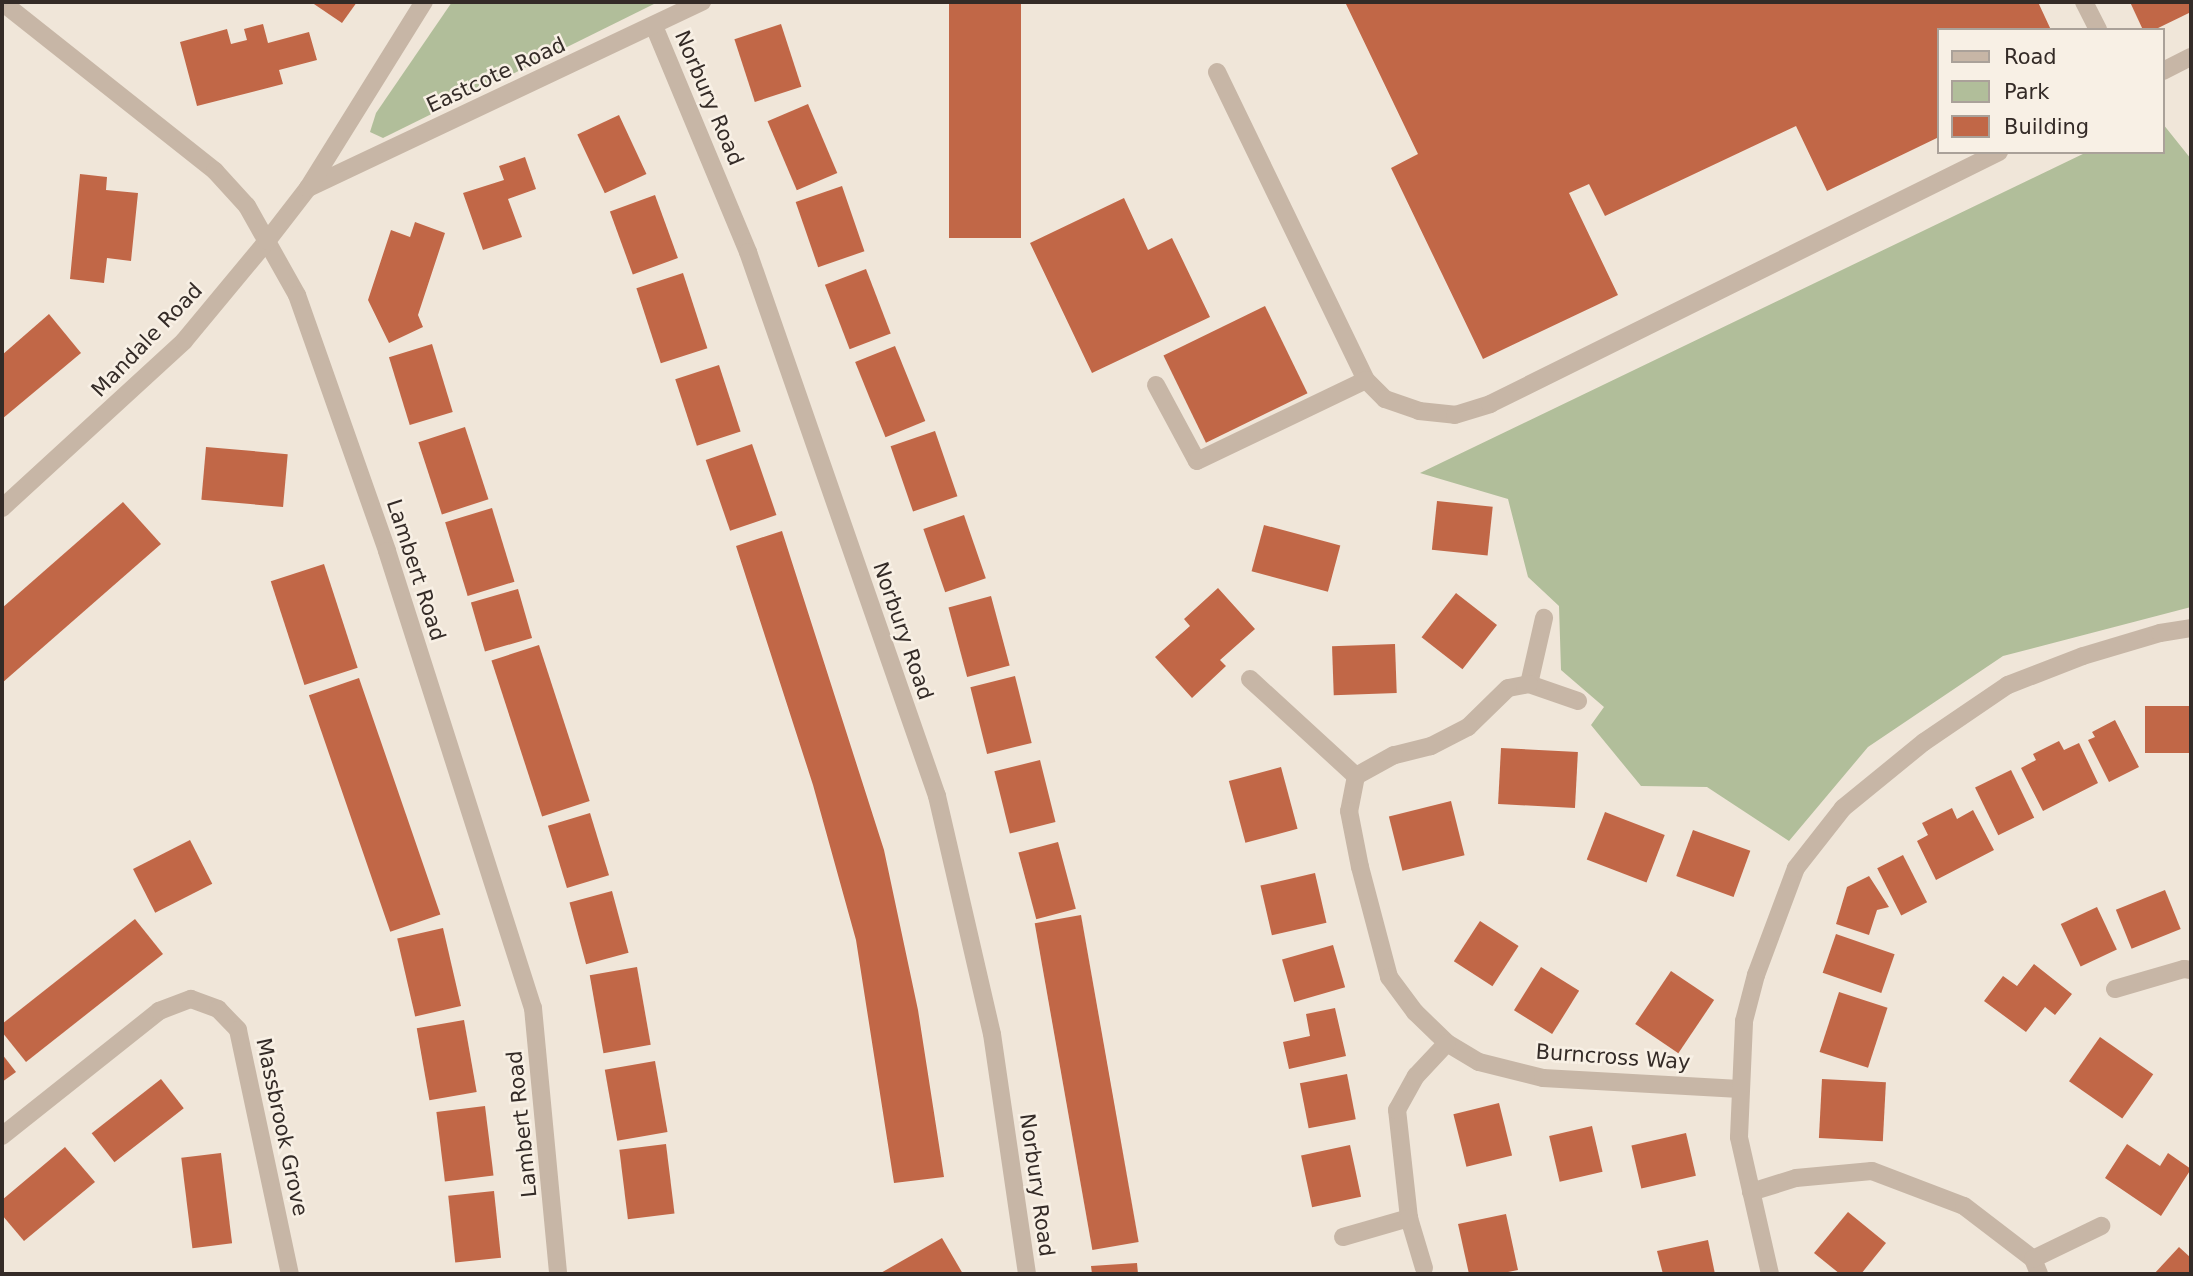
<!DOCTYPE html>
<html>
<head>
<meta charset="utf-8">
<style>
	body { margin:0 }
	#map { position:relative; width:2193px; height:1276px; overflow:hidden; background:#f0e6d9; font-family:"DejaVu Sans",sans-serif }
	div>[style] { position:absolute }
	[style*='--x'] { left:calc(var(--x)*1px); top:calc(var(--y)*1px); width:calc(var(--w)*1px); rotate:calc(var(--a)*1deg) }
	.green>* { inset:0; background:#b1be9a }
	.building>* { inset:0; background:#c16747; transform-origin:0 0 }
	.minor>* { height:18px; margin:-9px; padding:0 9px; transform-origin:9px; border-radius:9px; background:#c7b6a6 }
	span { translate:-50% -50%; white-space:nowrap; text-align:center; line-height:1.15; -webkit-text-stroke:5px #f8f0e5; paint-order:stroke }
	.street-label { font-size:21px; color:#342b27 }
	.frame { position:absolute; inset:0; border:4px solid #342b27; pointer-events:none }
	.legend { position:absolute; left:1937px; top:28px; width:228px; height:126px; box-sizing:border-box; background:#f8f0e5; border:2px solid #aaa199; margin:0; padding:9px 12px; list-style:none; font-size:21px; color:#342b27 }
	.legend li { display:flex; align-items:center; gap:14px; height:35px }
	.legend b { width:35px; border:2px solid #aaa199 }
</style>
</head>
<body>
<div id="map">
	<div class="green">
		<div style="clip-path:polygon(452px 2px,658px 2px,383px 138px,370px 132px,376px 113px)"></div>
		<div style="clip-path:polygon(2163px 124px,2191px 159px,2191px 607px,2003px 656px,1868px 747px,1789px 841px,1707px 787px,1641px 786px,1591px 725px,1604px 707px,1561px 670px,1559px 606px,1528px 577px,1508px 499px,1420px 473px,2087px 152px,2163px 152px)"></div>
	</div>
	<div class="building">
		<div style="clip-path:polygon(311px 2px,357px 2px,342px 23px)"></div>
		<div style="left:949px;top:2px;width:72px;height:236px"></div>
		<div style="clip-path:polygon(1345px 2px,2038px 2px,2051px 30px,1939px 30px,1939px 137px,1827px 191px,1796px 126px,1605px 216px,1589px 184px,1569px 193px,1618px 295px,1483px 359px,1391px 168px,1418px 154px)"></div>
		<div style="clip-path:polygon(2130px 2px,2191px 2px,2191px 12px,2154px 30px,2143px 30px)"></div>
		<div style="clip-path:polygon(263px 24px,268px 43px,309px 32px,317px 60px,279px 70px,283px 84px,197px 106px,180px 42px,227px 29px,231px 44px,247px 40px,244px 29px)"></div>
		<div style="left:781px;top:24px;width:66px;height:49px;rotate:72deg"></div>
		<div style="left:808px;top:104px;width:75px;height:44px;rotate:67deg"></div>
		<div style="left:619px;top:115px;width:65px;height:46px;rotate:65deg"></div>
		<div style="clip-path:polygon(525px 157px,536px 189px,508px 199px,522px 237px,483px 250px,463px 193px,504px 180px,499px 166px)"></div>
		<div style="clip-path:polygon(80px 174px,107px 177px,106px 190px,138px 193px,131px 261px,107px 258px,104px 283px,70px 279px)"></div>
		<div style="left:842px;top:186px;width:69px;height:49px;rotate:71deg"></div>
		<div style="left:655px;top:195px;width:67px;height:48px;rotate:70deg"></div>
		<div style="clip-path:polygon(1124px 198px,1148px 250px,1172px 238px,1210px 317px,1092px 373px,1030px 243px)"></div>
		<div style="clip-path:polygon(415px 222px,445px 233px,418px 315px,423px 327px,389px 343px,368px 300px,391px 230px,410px 237px)"></div>
		<div style="left:866px;top:269px;width:69px;height:44px;rotate:69deg"></div>
		<div style="left:683px;top:273px;width:79px;height:49px;rotate:72deg"></div>
		<div style="left:1265px;top:306px;width:97px;height:113px;rotate:64deg"></div>
		<div style="clip-path:polygon(49px 314px,81px 353px,2px 419px,2px 355px)"></div>
		<div style="left:432px;top:344px;width:71px;height:45px;rotate:73deg"></div>
		<div style="left:895px;top:346px;width:81px;height:43px;rotate:68deg"></div>
		<div style="left:719px;top:365px;width:70px;height:46px;rotate:72deg"></div>
		<div style="left:465px;top:427px;width:76px;height:49px;rotate:72deg"></div>
		<div style="left:935px;top:431px;width:69px;height:47px;rotate:71deg"></div>
		<div style="left:752px;top:444px;width:75px;height:49px;rotate:71deg"></div>
		<div style="left:206px;top:447px;width:82px;height:53px;rotate:5deg"></div>
		<div style="left:1437px;top:501px;width:56px;height:49px;rotate:6deg"></div>
		<div style="clip-path:polygon(123px 502px,161px 544px,2px 683px,2px 608px)"></div>
		<div style="left:492px;top:508px;width:77px;height:49px;rotate:73deg"></div>
		<div style="left:964px;top:515px;width:67px;height:43px;rotate:71deg"></div>
		<div style="left:1264px;top:525px;width:79px;height:48px;rotate:15deg"></div>
		<div style="clip-path:polygon(782px 531px,884px 850px,918px 1010px,944px 1177px,894px 1183px,856px 940px,813px 785px,736px 546px)"></div>
		<div style="left:324px;top:564px;width:109px;height:56px;rotate:72deg"></div>
		<div style="clip-path:polygon(1218px 588px,1255px 629px,1220px 660px,1226px 666px,1192px 698px,1155px 657px,1190px 626px,1184px 619px)"></div>
		<div style="left:518px;top:589px;width:51px;height:49px;rotate:74deg"></div>
		<div style="left:1456px;top:593px;width:52px;height:56px;rotate:38deg"></div>
		<div style="left:991px;top:596px;width:72px;height:44px;rotate:75deg"></div>
		<div style="left:1395px;top:644px;width:49px;height:63px;rotate:88deg"></div>
		<div style="left:539px;top:645px;width:164px;height:50px;rotate:72deg"></div>
		<div style="left:1015px;top:676px;width:69px;height:46px;rotate:76deg"></div>
		<div style="left:359px;top:678px;width:250px;height:53px;rotate:71deg"></div>
		<div style="left:2191px;top:706px;width:47px;height:46px;rotate:90deg"></div>
		<div style="clip-path:polygon(2115px 720px,2139px 767px,2109px 782px,2088px 740px,2095px 737px,2092px 732px)"></div>
		<div style="clip-path:polygon(2059px 741px,2064px 750px,2079px 743px,2098px 783px,2043px 811px,2021px 768px,2036px 760px,2033px 754px)"></div>
		<div style="left:1501px;top:748px;width:77px;height:56px;rotate:3deg"></div>
		<div style="left:1040px;top:760px;width:64px;height:47px;rotate:76deg"></div>
		<div style="left:1281px;top:767px;width:64px;height:54px;rotate:75deg"></div>
		<div style="left:2011px;top:770px;width:53px;height:40px;rotate:64deg"></div>
		<div style="left:1451px;top:801px;width:56px;height:64px;rotate:76deg"></div>
		<div style="clip-path:polygon(1952px 808px,1957px 819px,1973px 810px,1994px 850px,1936px 880px,1917px 841px,1928px 835px,1922px 823px)"></div>
		<div style="left:1605px;top:812px;width:64px;height:51px;rotate:21deg"></div>
		<div style="left:590px;top:813px;width:65px;height:44px;rotate:73deg"></div>
		<div style="left:1693px;top:830px;width:61px;height:49px;rotate:20deg"></div>
		<div style="left:190px;top:840px;width:49px;height:64px;rotate:63deg"></div>
		<div style="left:1058px;top:842px;width:69px;height:41px;rotate:75deg"></div>
		<div style="left:1903px;top:855px;width:53px;height:29px;rotate:63deg"></div>
		<div style="left:1315px;top:873px;width:51px;height:56px;rotate:77deg"></div>
		<div style="clip-path:polygon(1869px 876px,1889px 907px,1877px 910px,1869px 935px,1836px 924px,1847px 887px)"></div>
		<div style="left:2165px;top:890px;width:42px;height:53px;rotate:68deg"></div>
		<div style="left:612px;top:891px;width:64px;height:44px;rotate:75deg"></div>
		<div style="left:2097px;top:907px;width:47px;height:40px;rotate:65deg"></div>
		<div style="left:1081px;top:915px;width:332px;height:47px;rotate:80deg"></div>
		<div style="clip-path:polygon(135px 919px,163px 954px,26px 1062px,2px 1032px,2px 1024px)"></div>
		<div style="left:1480px;top:921px;width:46px;height:48px;rotate:33deg"></div>
		<div style="left:443px;top:928px;width:80px;height:47px;rotate:77deg"></div>
		<div style="left:1836px;top:934px;width:62px;height:41px;rotate:19deg"></div>
		<div style="left:1333px;top:945px;width:44px;height:53px;rotate:74deg"></div>
		<div style="clip-path:polygon(2034px 964px,2072px 994px,2055px 1015px,2045px 1007px,2026px 1032px,1984px 1001px,2003px 976px,2017px 986px)"></div>
		<div style="left:637px;top:967px;width:79px;height:48px;rotate:80deg"></div>
		<div style="left:1541px;top:967px;width:45px;height:51px;rotate:32deg"></div>
		<div style="left:1671px;top:971px;width:52px;height:64px;rotate:34deg"></div>
		<div style="left:1839px;top:992px;width:51px;height:63px;rotate:18deg"></div>
		<div style="clip-path:polygon(1335px 1008px,1346px 1056px,1289px 1069px,1283px 1042px,1310px 1036px,1306px 1014px)"></div>
		<div style="left:464px;top:1020px;width:73px;height:48px;rotate:80deg"></div>
		<div style="left:2100px;top:1037px;width:65px;height:54px;rotate:35deg"></div>
		<div style="clip-path:polygon(2px 1054px,16px 1072px,2px 1082px)"></div>
		<div style="left:655px;top:1061px;width:72px;height:51px;rotate:80deg"></div>
		<div style="left:1347px;top:1074px;width:46px;height:48px;rotate:79deg"></div>
		<div style="left:161px;top:1079px;width:37px;height:88px;rotate:52deg"></div>
		<div style="left:1822px;top:1079px;width:64px;height:59px;rotate:3deg"></div>
		<div style="left:1499px;top:1103px;width:54px;height:47px;rotate:76deg"></div>
		<div style="left:485px;top:1106px;width:70px;height:49px;rotate:83deg"></div>
		<div style="left:1592px;top:1126px;width:47px;height:44px;rotate:77deg"></div>
		<div style="left:1686px;top:1133px;width:44px;height:56px;rotate:77deg"></div>
		<div style="left:666px;top:1144px;width:70px;height:47px;rotate:83deg"></div>
		<div style="clip-path:polygon(2127px 1144px,2160px 1166px,2168px 1153px,2191px 1169px,2161px 1216px,2105px 1178px)"></div>
		<div style="left:1350px;top:1145px;width:53px;height:50px;rotate:78deg"></div>
		<div style="clip-path:polygon(65px 1147px,95px 1182px,24px 1241px,2px 1215px,2px 1200px)"></div>
		<div style="left:221px;top:1153px;width:91px;height:40px;rotate:83deg"></div>
		<div style="left:494px;top:1191px;width:67px;height:46px;rotate:84deg"></div>
		<div style="clip-path:polygon(1848px 1212px,1886px 1243px,1861px 1274px,1840px 1274px,1814px 1253px)"></div>
		<div style="clip-path:polygon(1506px 1214px,1518px 1270px,1498px 1274px,1469px 1274px,1458px 1224px)"></div>
		<div style="clip-path:polygon(942px 1238px,963px 1274px,879px 1274px)"></div>
		<div style="clip-path:polygon(1708px 1240px,1715px 1274px,1663px 1274px,1657px 1251px)"></div>
		<div style="clip-path:polygon(2179px 1247px,2191px 1258px,2191px 1274px,2154px 1274px)"></div>
		<div style="clip-path:polygon(1137px 1263px,1138px 1274px,1092px 1274px,1091px 1266px)"></div>
	</div>
	<div class="minor">
		<div style="--x:2;--y:2;--w:272;--a:38.4"></div>
		<div style="--x:215;--y:171;--w:47;--a:47.6"></div>
		<div style="--x:247;--y:206;--w:102;--a:60.7"></div>
		<div style="--x:297;--y:295;--w:271;--a:70.6"></div>
		<div style="--x:387;--y:551;--w:480;--a:72.3"></div>
		<div style="--x:533;--y:1008;--w:267;--a:84.6"></div>
		<div style="--x:2084;--y:2;--w:31;--a:63"></div>
		<div style="--x:654;--y:26;--w:245;--a:67.4"></div>
		<div style="--x:748;--y:252;--w:576;--a:70.84"></div>
		<div style="--x:937;--y:796;--w:244;--a:77"></div>
		<div style="--x:992;--y:1034;--w:243;--a:81.7"></div>
		<div style="--x:2163;--y:71;--w:31;--a:-27"></div>
		<div style="--x:1217;--y:72;--w:342;--a:64.2"></div>
		<div style="--x:1366;--y:380;--w:27;--a:45"></div>
		<div style="--x:1385;--y:399;--w:36;--a:19"></div>
		<div style="--x:1419;--y:411;--w:36;--a:6"></div>
		<div style="--x:1455;--y:415;--w:37;--a:-17"></div>
		<div style="--x:1490;--y:404;--w:568;--a:-26.34"></div>
		<div style="--x:308;--y:188;--w:436;--a:-25.3"></div>
		<div style="--x:1156;--y:385;--w:86;--a:61.7"></div>
		<div style="--x:1197;--y:461;--w:187;--a:-25.6"></div>
		<div style="--x:2;--y:508;--w:247;--a:-42.5"></div>
		<div style="--x:184;--y:341;--w:130;--a:-50.3"></div>
		<div style="--x:267;--y:241;--w:67;--a:-52.3"></div>
		<div style="--x:308;--y:188;--w:219;--a:-58.1"></div>
		<div style="--x:1250;--y:679;--w:144;--a:42.5"></div>
		<div style="--x:1529;--y:684;--w:68;--a:-77.2"></div>
		<div style="--x:1578;--y:701;--w:52;--a:-160.9"></div>
		<div style="--x:1529;--y:684;--w:21;--a:169"></div>
		<div style="--x:1508;--y:688;--w:56;--a:135.7"></div>
		<div style="--x:1468;--y:727;--w:42;--a:152.8"></div>
		<div style="--x:1431;--y:746;--w:38;--a:166"></div>
		<div style="--x:1394;--y:755;--w:43;--a:151.1"></div>
		<div style="--x:1356;--y:776;--w:36;--a:101"></div>
		<div style="--x:1349;--y:811;--w:57;--a:78.9"></div>
		<div style="--x:1360;--y:867;--w:114;--a:75.2"></div>
		<div style="--x:1389;--y:977;--w:44;--a:53.4"></div>
		<div style="--x:1415;--y:1012;--w:45;--a:44.1"></div>
		<div style="--x:1447;--y:1043;--w:37;--a:31"></div>
		<div style="--x:1479;--y:1062;--w:66;--a:14"></div>
		<div style="--x:1543;--y:1078;--w:197;--a:3.2"></div>
		<div style="--x:2115;--y:989;--w:72;--a:-16.2"></div>
		<div style="--x:2184;--y:969;--w:7;--a:8"></div>
		<div style="--x:2;--y:1136;--w:201;--a:-38.5"></div>
		<div style="--x:159;--y:1011;--w:34;--a:-21"></div>
		<div style="--x:191;--y:999;--w:29;--a:20"></div>
		<div style="--x:218;--y:1009;--w:29;--a:46"></div>
		<div style="--x:238;--y:1030;--w:249;--a:78"></div>
		<div style="--x:1751;--y:1192;--w:47;--a:-17.3"></div>
		<div style="--x:1796;--y:1178;--w:76;--a:-5.3"></div>
		<div style="--x:1872;--y:1171;--w:98;--a:20.8"></div>
		<div style="--x:1964;--y:1206;--w:87;--a:37.5"></div>
		<div style="--x:2033;--y:1259;--w:16;--a:68"></div>
		<div style="--x:1409;--y:1218;--w:109;--a:-96.3"></div>
		<div style="--x:1397;--y:1110;--w:39;--a:-61"></div>
		<div style="--x:1416;--y:1076;--w:45;--a:-46.8"></div>
		<div style="--x:1343;--y:1237;--w:69;--a:-16.1"></div>
		<div style="--x:1409;--y:1218;--w:52;--a:73.3"></div>
		<div style="--x:2033;--y:1259;--w:76;--a:-25.9"></div>
		<div style="--x:1770;--y:1274;--w:140;--a:-102.8"></div>
		<div style="--x:1739;--y:1137;--w:116;--a:-87.5"></div>
		<div style="--x:1744;--y:1021;--w:48;--a:-75.4"></div>
		<div style="--x:1756;--y:975;--w:114;--a:-69.5"></div>
		<div style="--x:1796;--y:868;--w:76;--a:-51.9"></div>
		<div style="--x:1843;--y:808;--w:104;--a:-39.2"></div>
		<div style="--x:1924;--y:742;--w:102;--a:-34.2"></div>
		<div style="--x:2008;--y:685;--w:80;--a:-21.1"></div>
		<div style="--x:2083;--y:656;--w:80;--a:-16.6"></div>
		<div style="--x:2160;--y:633;--w:31;--a:-9"></div>
	</div>
	<div class="street-label">
		<span style="left:496px;top:75px;rotate:-25deg">Eastcote Road</span>
		<span style="left:709px;top:98px;rotate:67deg">Norbury Road</span>
		<span style="left:147px;top:340px;rotate:-46deg">Mandale Road</span>
		<span style="left:416px;top:570px;rotate:72deg">Lambert Road</span>
		<span style="left:903px;top:631px;rotate:71deg">Norbury Road</span>
		<span style="left:1613px;top:1057px;rotate:4deg">Burncross Way</span>
		<span style="left:522px;top:1124px;rotate:-96deg">Lambert Road</span>
		<span style="left:282px;top:1127px;rotate:78deg">Massbrook Grove</span>
		<span style="left:1037px;top:1185px;rotate:82deg">Norbury Road</span>
	</div>
	<div class="frame"></div>
	<ul class="legend">
	<li><b style="height:9px;background:#c7b6a6"></b>Road</li>
	<li><b style="height:19px;background:#b1be9a"></b>Park</li>
	<li><b style="height:19px;background:#c16747"></b>Building</li>
	</ul>
</div>
</body>
</html>
